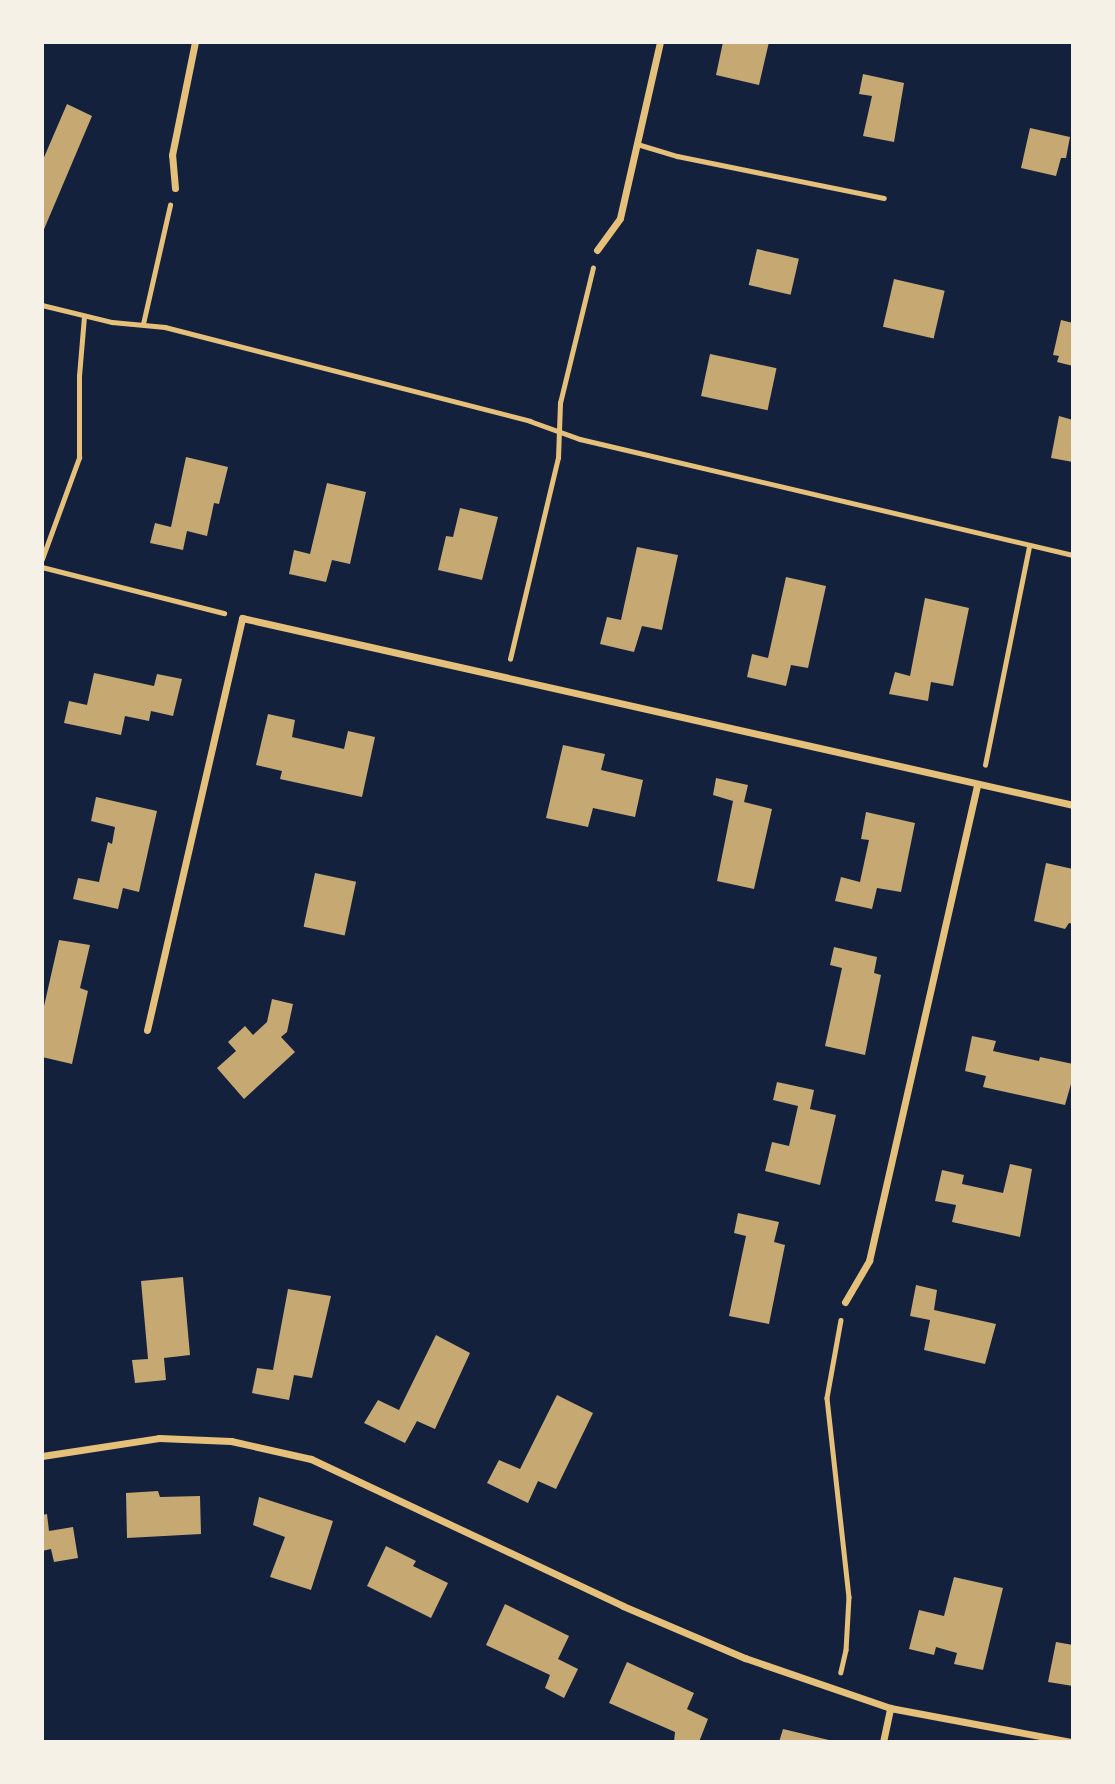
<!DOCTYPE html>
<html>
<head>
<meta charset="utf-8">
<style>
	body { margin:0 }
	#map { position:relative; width:1115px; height:1784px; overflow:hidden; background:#14213d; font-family:"PT Sans",sans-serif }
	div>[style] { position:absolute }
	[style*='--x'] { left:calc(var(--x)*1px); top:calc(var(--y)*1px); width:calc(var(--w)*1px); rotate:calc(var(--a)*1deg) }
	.building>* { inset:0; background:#c6a872; transform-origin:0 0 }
	.path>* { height:4.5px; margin:-2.25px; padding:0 2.25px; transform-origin:2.25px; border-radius:2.25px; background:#e5c07b }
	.service>* { height:5px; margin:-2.5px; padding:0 2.5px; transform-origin:2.5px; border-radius:2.5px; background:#e5c07b }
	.minor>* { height:7px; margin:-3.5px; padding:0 3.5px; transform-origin:3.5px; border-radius:3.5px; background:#e5c07b }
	span { translate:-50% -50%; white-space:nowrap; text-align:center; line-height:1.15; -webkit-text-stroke:5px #f6f1e7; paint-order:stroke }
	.frame { position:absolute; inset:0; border:44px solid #f6f1e7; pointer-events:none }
</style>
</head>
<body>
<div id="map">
	<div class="building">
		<div style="clip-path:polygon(723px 42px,769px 42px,759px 85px,716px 75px)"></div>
		<div style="clip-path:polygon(863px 74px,904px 83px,894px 142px,863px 136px,872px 96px,859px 94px)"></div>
		<div style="clip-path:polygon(67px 104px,92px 116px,42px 234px,42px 162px)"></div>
		<div style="clip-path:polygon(1030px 128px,1070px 137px,1066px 158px,1061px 158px,1056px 176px,1021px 168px)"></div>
		<div style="left:757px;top:249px;width:43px;height:37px;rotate:13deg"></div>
		<div style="left:894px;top:279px;width:52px;height:49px;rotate:13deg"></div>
		<div style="clip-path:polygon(1061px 320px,1073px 323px,1073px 366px,1057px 362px,1059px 356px,1053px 355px)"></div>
		<div style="left:710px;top:354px;width:68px;height:43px;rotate:12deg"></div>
		<div style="clip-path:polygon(1059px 416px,1073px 420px,1073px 462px,1051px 458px)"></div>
		<div style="clip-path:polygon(186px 457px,228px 467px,219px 504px,214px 503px,207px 536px,187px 531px,183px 550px,150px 543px,155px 523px,171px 527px)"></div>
		<div style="clip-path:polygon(327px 483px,366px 492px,350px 564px,332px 560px,326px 582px,289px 574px,294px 550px,310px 554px)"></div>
		<div style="clip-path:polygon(460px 508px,498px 517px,482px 580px,438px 570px,446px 536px,453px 537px)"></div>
		<div style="clip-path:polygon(637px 547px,678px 555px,662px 630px,642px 626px,634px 652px,600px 644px,607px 617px,621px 620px)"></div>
		<div style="clip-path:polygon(786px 577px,826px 586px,808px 668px,791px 665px,786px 686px,747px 677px,752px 654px,768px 658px)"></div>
		<div style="clip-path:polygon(925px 598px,969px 608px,953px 686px,931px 682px,928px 701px,889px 694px,895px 672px,910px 676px)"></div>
		<div style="clip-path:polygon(94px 673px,154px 686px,157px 674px,182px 679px,173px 716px,151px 711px,149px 721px,125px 716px,121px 735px,64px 723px,69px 701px,87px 705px)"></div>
		<div style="clip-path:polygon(268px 714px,295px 720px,292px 737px,344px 749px,348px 731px,375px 737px,362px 797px,280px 779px,282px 771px,256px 765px)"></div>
		<div style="clip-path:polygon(563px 745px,605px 754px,601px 770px,643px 780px,635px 817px,593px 808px,588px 827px,546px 818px)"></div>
		<div style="clip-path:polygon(716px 778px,748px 785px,744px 802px,772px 809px,754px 889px,717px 881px,733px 801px,713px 795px)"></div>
		<div style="clip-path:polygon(96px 797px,157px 811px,139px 892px,123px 888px,118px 909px,73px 899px,78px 878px,99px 882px,108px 842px,112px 844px,115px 827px,91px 821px)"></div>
		<div style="clip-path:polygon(866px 812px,915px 823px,901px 892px,877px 888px,872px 909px,835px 901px,841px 877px,860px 882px,869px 840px,861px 839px)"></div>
		<div style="clip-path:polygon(1046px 863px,1073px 869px,1073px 924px,1069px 923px,1065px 929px,1034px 921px)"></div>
		<div style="left:315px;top:873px;width:42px;height:55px;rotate:12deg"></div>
		<div style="clip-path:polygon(59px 940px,90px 945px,80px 988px,88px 991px,72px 1064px,42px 1057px,42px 1015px)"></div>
		<div style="clip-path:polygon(834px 947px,877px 957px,874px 973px,881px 975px,865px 1055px,825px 1046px,842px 968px,830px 965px)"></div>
		<div style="clip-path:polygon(272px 999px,293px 1004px,287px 1032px,281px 1037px,295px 1052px,244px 1099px,217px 1068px,236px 1051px,228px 1042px,245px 1026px,253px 1035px,267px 1022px)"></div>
		<div style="clip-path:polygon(972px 1036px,996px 1041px,993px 1051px,1039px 1061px,1040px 1057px,1073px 1064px,1073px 1077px,1065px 1105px,983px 1087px,986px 1076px,965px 1071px)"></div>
		<div style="clip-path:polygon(777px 1082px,814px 1090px,810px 1109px,836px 1115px,820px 1185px,765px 1171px,772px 1142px,789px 1146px,798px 1106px,773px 1100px)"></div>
		<div style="clip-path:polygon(1010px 1164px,1032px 1169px,1020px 1237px,952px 1222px,956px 1205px,935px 1201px,942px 1170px,964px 1175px,962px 1184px,1003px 1193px)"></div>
		<div style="clip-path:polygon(738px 1213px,779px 1222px,774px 1242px,785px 1245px,769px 1324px,729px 1316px,746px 1236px,734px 1233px)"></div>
		<div style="clip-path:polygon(183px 1277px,190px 1355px,164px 1358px,166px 1380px,135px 1383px,132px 1360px,148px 1359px,141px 1281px)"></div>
		<div style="clip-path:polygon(916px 1285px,937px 1290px,934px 1310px,996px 1324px,985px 1364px,924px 1350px,930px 1320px,910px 1316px)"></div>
		<div style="clip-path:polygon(288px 1289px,331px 1296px,312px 1378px,294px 1375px,289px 1400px,252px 1393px,257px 1368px,273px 1370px)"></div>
		<div style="clip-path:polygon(436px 1335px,470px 1353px,435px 1429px,417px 1421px,405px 1443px,364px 1423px,378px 1400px,399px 1410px)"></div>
		<div style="clip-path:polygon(557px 1395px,593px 1413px,556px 1489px,538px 1481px,528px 1503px,487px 1483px,499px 1460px,520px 1469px)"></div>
		<div style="clip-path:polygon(158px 1491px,160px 1497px,200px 1496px,201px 1534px,127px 1538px,126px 1493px)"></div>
		<div style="clip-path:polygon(259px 1497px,333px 1521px,311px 1590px,270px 1577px,285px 1537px,253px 1525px)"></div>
		<div style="clip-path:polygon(47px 1514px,49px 1531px,73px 1527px,78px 1558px,54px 1562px,51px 1549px,42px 1551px,42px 1515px)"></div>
		<div style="clip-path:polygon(386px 1546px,416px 1561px,413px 1566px,448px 1583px,431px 1618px,367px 1586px)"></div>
		<div style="clip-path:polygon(954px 1577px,1003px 1588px,983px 1670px,954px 1664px,957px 1653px,936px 1647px,934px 1655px,909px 1649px,919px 1610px,944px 1616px)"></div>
		<div style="clip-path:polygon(505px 1604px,569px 1636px,558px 1659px,578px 1669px,564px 1698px,545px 1688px,550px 1675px,486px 1645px)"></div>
		<div style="clip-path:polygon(1056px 1642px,1073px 1645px,1073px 1686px,1048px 1682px)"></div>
		<div style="clip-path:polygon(627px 1662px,694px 1693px,687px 1709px,708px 1719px,699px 1742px,674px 1742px,675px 1732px,609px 1703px)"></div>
		<div style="clip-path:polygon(783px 1729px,833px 1741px,832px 1742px,779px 1742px)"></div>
	</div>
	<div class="path">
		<div style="--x:42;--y:305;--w:72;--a:13.7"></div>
		<div style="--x:112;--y:322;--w:53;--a:5.4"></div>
		<div style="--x:165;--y:327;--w:377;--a:14.4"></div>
		<div style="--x:530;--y:421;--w:53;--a:19.8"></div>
		<div style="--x:580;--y:439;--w:506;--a:13.24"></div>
		<div style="--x:143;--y:324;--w:122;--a:-77.2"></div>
		<div style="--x:42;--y:559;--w:108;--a:-69.9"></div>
		<div style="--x:79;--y:458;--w:82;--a:-90"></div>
		<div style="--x:79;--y:376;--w:60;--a:-85.2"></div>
		<div style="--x:42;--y:567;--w:188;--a:14.2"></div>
		<div style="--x:510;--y:659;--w:207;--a:-76.6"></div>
		<div style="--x:558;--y:458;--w:55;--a:-87.9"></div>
		<div style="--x:560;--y:403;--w:139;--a:-76.3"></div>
		<div style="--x:985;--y:765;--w:223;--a:-78.6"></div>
		<div style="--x:841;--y:1320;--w:79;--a:100.2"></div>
		<div style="--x:827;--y:1398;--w:200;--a:83.7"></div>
		<div style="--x:849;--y:1597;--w:53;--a:93.2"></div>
		<div style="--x:846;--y:1650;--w:23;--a:103"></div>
	</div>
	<div class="service">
		<div style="--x:637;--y:144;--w:42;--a:16.7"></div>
		<div style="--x:677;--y:156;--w:211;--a:11.5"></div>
	</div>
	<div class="minor">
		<div style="--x:175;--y:188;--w:33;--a:-95"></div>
		<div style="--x:172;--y:155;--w:115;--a:-78.5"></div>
		<div style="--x:597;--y:250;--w:39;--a:-54"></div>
		<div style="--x:620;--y:218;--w:180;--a:-77.2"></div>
		<div style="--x:147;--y:1030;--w:423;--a:-77"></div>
		<div style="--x:242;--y:618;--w:852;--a:12.68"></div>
		<div style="--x:845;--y:1302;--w:48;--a:-59.7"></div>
		<div style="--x:869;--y:1261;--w:488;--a:-77.2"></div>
		<div style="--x:42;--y:1456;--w:118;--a:-8.7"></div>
		<div style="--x:159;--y:1438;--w:72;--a:2.4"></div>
		<div style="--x:231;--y:1441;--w:82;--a:12.7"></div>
		<div style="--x:311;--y:1459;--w:345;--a:25.2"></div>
		<div style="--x:623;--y:1606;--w:133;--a:23.1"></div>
		<div style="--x:745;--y:1658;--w:153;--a:19"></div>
		<div style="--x:890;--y:1708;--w:184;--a:10.6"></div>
		<div style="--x:883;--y:1742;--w:35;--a:-78"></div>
	</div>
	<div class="frame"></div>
</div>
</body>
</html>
